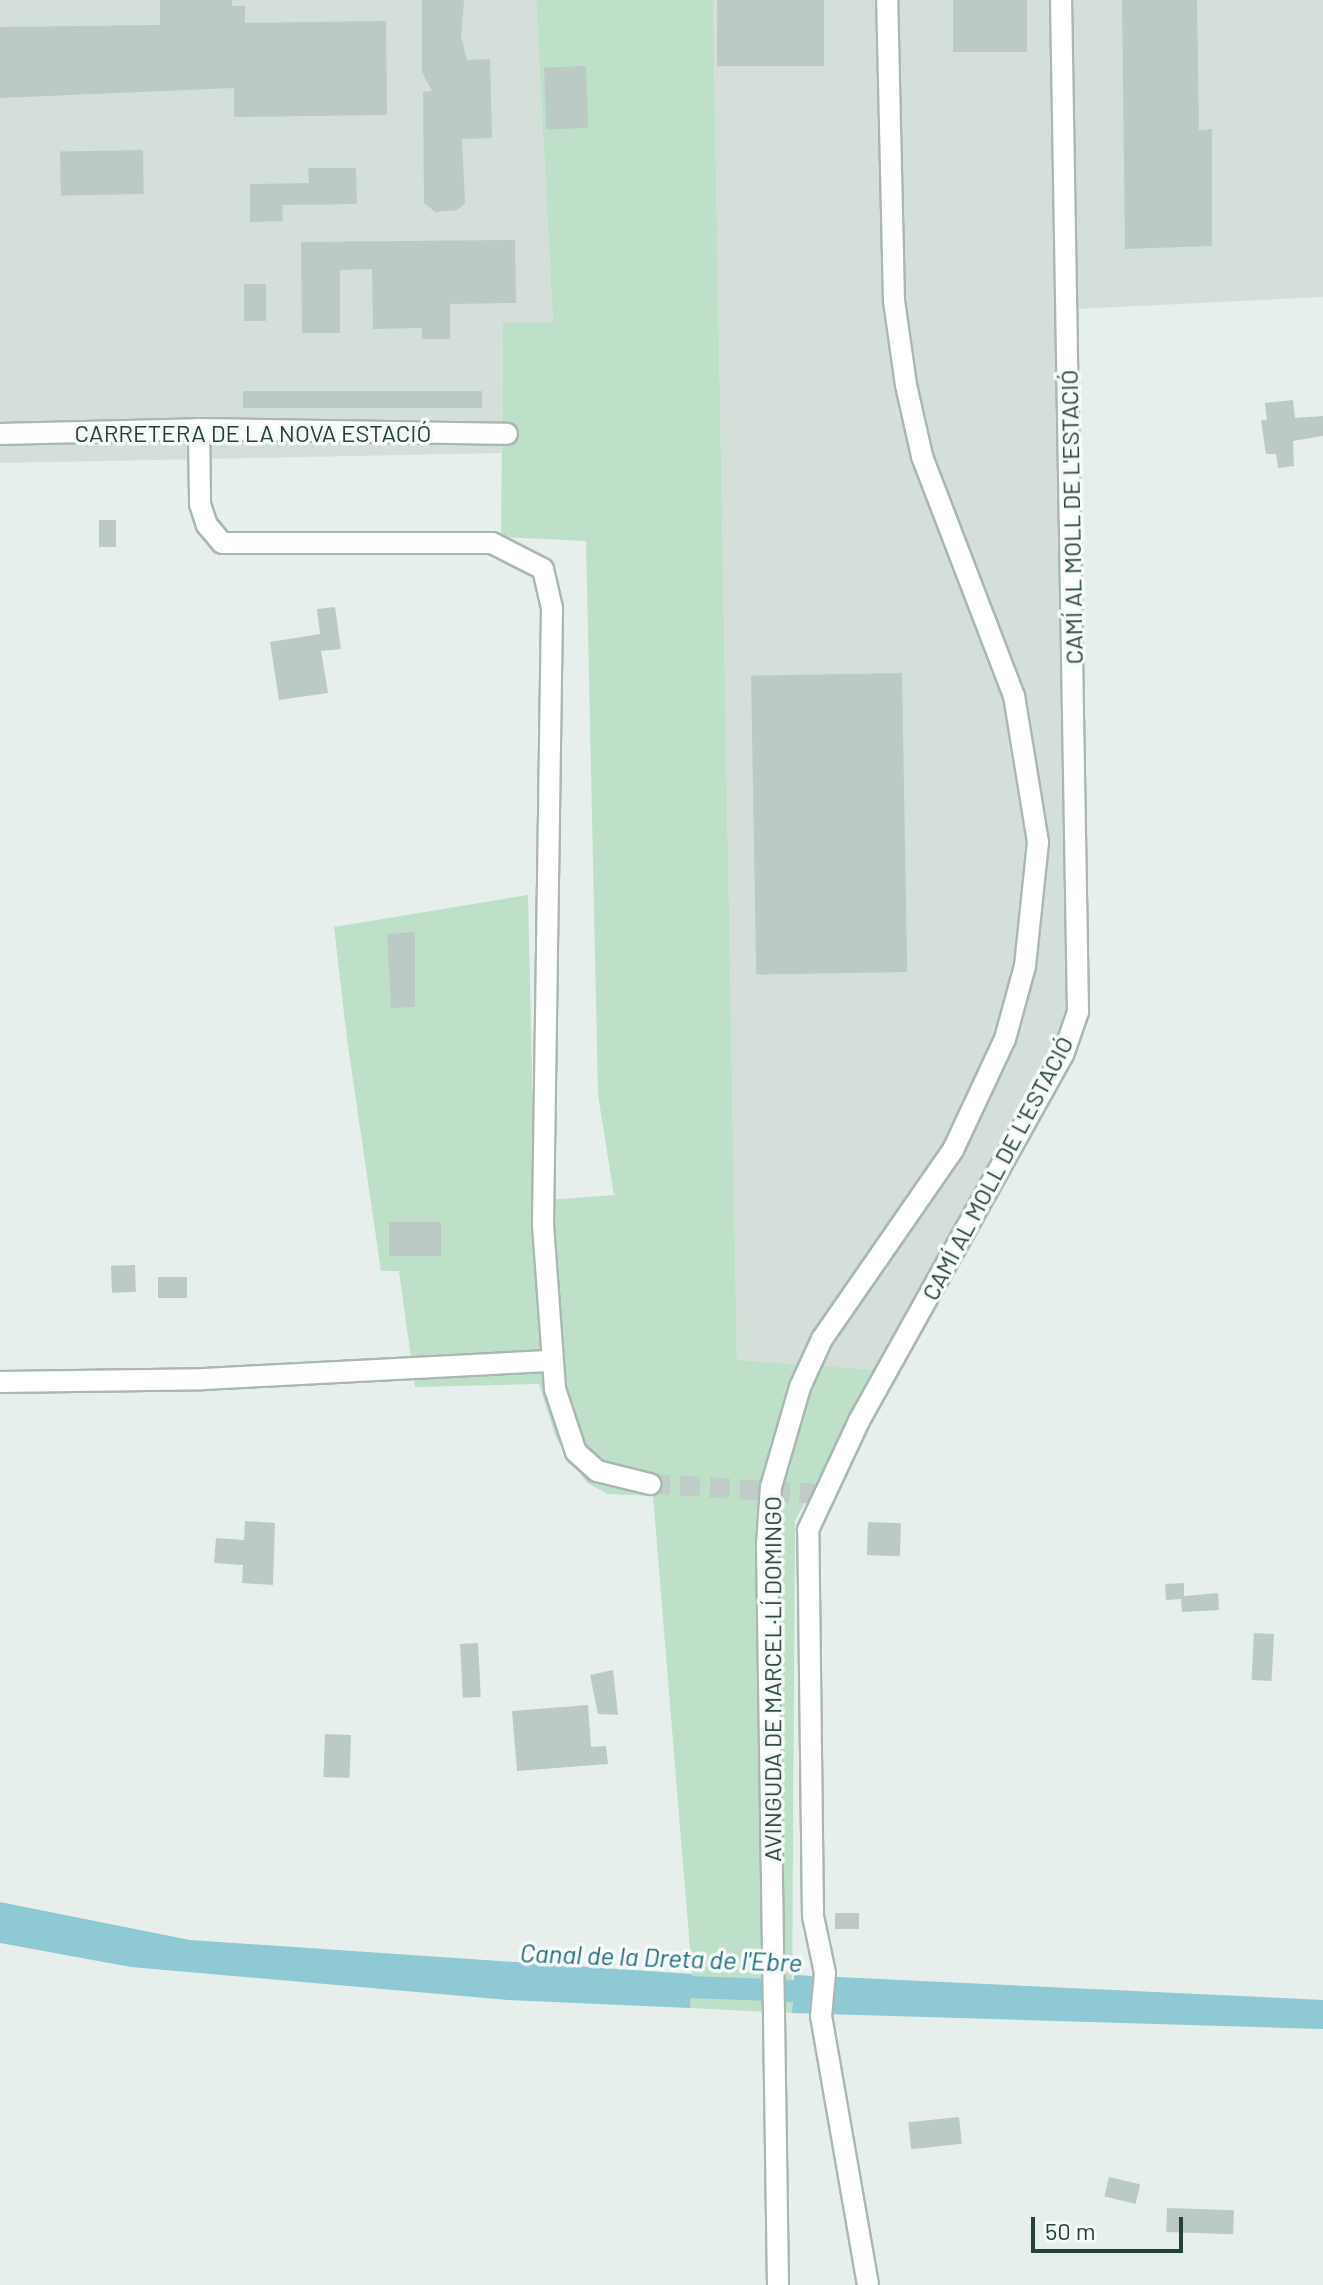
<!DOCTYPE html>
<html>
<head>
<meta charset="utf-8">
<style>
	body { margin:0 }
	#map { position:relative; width:1323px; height:2285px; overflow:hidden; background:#e6efeb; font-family:Barlow,sans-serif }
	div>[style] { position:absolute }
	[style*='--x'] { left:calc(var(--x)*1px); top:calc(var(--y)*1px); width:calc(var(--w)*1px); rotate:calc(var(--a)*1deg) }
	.built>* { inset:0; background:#d4dfda }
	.green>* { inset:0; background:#bfe0c8 }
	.water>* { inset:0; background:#8ec9d4 }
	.canal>* { height:22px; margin:-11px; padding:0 11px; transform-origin:11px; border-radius:11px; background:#8ec9d4 }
	.building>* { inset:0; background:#bbcac4; transform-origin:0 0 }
	.minor-tunnel>* { height:20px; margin-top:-10px; transform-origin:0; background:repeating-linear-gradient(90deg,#bfccc8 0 20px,transparent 0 30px) }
	.roads { filter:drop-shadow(2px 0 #a8b8b2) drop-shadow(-2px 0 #a8b8b2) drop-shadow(0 2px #a8b8b2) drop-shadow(0 -2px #a8b8b2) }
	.minor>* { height:20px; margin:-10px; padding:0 10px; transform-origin:10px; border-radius:10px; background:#fff }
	span { translate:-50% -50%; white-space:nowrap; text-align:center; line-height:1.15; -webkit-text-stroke:7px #f7fbf9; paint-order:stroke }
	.street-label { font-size:24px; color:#24423a }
	.water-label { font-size:26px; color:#1c6f80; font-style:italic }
	.scale { position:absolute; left:1031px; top:2217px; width:152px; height:36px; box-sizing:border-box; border:4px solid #24423a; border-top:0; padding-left:10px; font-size:24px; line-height:28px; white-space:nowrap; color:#24423a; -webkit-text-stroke:6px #f7fbf9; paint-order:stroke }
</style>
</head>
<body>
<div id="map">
	<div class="built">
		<div style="clip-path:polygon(0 0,536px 0,553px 323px,503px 324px,501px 453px,0 463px)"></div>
		<div style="clip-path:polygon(713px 0,1323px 0,1323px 297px,1055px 310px,1068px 1014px,876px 1370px,737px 1361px)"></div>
	</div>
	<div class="green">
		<div style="clip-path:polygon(536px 0,713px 0,737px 1360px,876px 1370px,795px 1521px,792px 2013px,690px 2008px,692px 1974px,653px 1496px,608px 1494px,587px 1483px,556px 1438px,539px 1384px,415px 1387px,399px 1271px,381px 1271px,347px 1039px,334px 927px,528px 895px,535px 1201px,614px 1195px,598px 1095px,586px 541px,501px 537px,503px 323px,553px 323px)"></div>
	</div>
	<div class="water">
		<div style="clip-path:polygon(0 1902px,190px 1940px,692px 1974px,690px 2008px,508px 2000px,131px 1967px,0 1943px)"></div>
		<div style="clip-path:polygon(794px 1975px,1323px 2000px,1323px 2029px,792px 2013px)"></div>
	</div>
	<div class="canal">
		<div style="--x:661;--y:1986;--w:161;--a:2.1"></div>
	</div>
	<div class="building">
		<div style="clip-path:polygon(160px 0,232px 0,232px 6px,245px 6px,245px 23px,386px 21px,387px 115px,234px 117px,234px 88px,0 98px,0 27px,160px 25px)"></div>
		<div style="clip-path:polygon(422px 0,464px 0,461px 36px,467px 60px,490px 59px,492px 138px,462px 139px,465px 203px,457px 210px,435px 212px,424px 203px,423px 92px,432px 91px,422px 72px)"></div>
		<div style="left:717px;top:0;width:107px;height:66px"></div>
		<div style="left:953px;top:0;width:74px;height:52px"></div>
		<div style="clip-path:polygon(1122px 0,1197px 0,1199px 130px,1212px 129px,1212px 246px,1125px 249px)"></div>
		<div style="left:586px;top:66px;width:62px;height:42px;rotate:88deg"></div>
		<div style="left:143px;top:150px;width:44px;height:83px;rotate:89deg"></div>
		<div style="clip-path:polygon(308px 168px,356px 168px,357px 204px,282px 205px,283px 221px,250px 222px,250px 184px,309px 183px)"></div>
		<div style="clip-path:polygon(515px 240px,516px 303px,450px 304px,450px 339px,422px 339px,422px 328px,373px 329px,372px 269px,340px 270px,340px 333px,302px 333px,301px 242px)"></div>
		<div style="left:244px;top:284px;width:22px;height:37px"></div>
		<div style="left:482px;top:391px;width:17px;height:239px;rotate:90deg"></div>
		<div style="clip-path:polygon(1293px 400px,1295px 418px,1323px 416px,1323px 436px,1293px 441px,1294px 466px,1278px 468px,1276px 454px,1266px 454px,1261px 420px,1267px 420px,1265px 403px)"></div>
		<div style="left:99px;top:520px;width:17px;height:27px"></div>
		<div style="clip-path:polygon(335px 607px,341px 649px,321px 651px,328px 693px,279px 700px,270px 642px,320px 634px,317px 609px)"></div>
		<div style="left:902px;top:673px;width:299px;height:151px;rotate:89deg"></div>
		<div style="clip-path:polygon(415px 932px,415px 1007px,391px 1008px,387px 934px)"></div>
		<div style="left:389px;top:1222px;width:52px;height:34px"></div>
		<div style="left:135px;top:1265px;width:27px;height:24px;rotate:88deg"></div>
		<div style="left:158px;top:1277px;width:29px;height:21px"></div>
		<div style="clip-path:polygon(245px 1521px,275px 1523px,273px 1585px,242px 1583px,243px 1565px,214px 1563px,216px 1538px,244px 1540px)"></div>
		<div style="left:868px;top:1522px;width:33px;height:33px;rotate:2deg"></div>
		<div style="clip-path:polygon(1184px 1583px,1184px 1596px,1218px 1593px,1219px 1610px,1182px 1612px,1181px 1599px,1166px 1600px,1165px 1584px)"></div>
		<div style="left:1254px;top:1633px;width:20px;height:47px;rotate:3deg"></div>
		<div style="left:478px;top:1643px;width:54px;height:18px;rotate:87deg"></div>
		<div style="clip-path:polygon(613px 1670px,618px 1715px,598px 1714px,590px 1675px)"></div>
		<div style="clip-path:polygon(588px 1705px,591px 1747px,606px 1746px,608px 1764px,517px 1771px,512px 1711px)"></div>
		<div style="left:325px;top:1734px;width:26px;height:43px;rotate:2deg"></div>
		<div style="left:835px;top:1913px;width:24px;height:16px"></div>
		<div style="left:959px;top:2117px;width:27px;height:51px;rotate:84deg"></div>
		<div style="left:1109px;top:2177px;width:32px;height:20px;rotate:13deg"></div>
		<div style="left:1167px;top:2208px;width:67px;height:24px;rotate:2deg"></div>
	</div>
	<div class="minor-tunnel">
		<div style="--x:650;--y:1484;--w:172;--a:3.3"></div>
	</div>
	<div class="roads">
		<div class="minor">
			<div style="--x:199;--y:429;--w:75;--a:89.2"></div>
			<div style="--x:200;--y:504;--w:22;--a:72"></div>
			<div style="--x:207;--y:525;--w:23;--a:50"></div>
			<div style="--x:222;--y:543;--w:270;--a:0"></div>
			<div style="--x:492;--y:543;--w:57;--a:27"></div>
			<div style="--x:543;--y:569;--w:40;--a:77"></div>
			<div style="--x:552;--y:608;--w:617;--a:90.84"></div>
			<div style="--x:543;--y:1225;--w:164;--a:85.8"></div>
			<div style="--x:555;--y:1389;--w:66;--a:71.6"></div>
			<div style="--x:576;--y:1452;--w:28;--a:42"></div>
			<div style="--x:597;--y:1471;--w:55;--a:13.8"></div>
			<div style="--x:0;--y:434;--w:199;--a:-1.4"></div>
			<div style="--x:199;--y:429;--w:308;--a:0.9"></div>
			<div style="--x:0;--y:1382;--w:204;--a:-0.8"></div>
			<div style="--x:204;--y:1379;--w:349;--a:-3"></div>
			<div style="--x:778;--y:2285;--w:740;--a:-90.85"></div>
			<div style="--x:767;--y:1545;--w:58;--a:-86.1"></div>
			<div style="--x:771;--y:1487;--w:104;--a:-73.8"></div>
			<div style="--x:800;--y:1387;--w:53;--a:-65.4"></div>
			<div style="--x:822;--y:1339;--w:230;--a:-55.3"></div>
			<div style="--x:953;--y:1150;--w:123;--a:-64.9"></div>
			<div style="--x:1005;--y:1039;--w:76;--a:-74.7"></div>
			<div style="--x:1025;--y:966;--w:125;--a:-84"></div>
			<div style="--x:1038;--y:842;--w:148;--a:-99.3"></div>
			<div style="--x:1014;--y:696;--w:257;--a:-111"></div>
			<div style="--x:922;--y:456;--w:73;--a:-102.7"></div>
			<div style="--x:906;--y:385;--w:85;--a:-98.1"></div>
			<div style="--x:894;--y:301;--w:301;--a:-91.3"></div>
			<div style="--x:868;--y:2285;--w:272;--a:-99.9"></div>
			<div style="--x:821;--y:2017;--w:44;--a:-84.8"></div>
			<div style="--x:825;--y:1973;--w:58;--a:-101.9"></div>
			<div style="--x:813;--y:1916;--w:386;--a:-90.7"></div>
			<div style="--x:808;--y:1530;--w:120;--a:-64.9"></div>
			<div style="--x:859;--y:1421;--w:419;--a:-60.9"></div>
			<div style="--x:1063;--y:1055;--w:46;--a:-70.8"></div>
			<div style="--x:1078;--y:1012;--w:1012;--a:-90.96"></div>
		</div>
	</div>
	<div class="street-label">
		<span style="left:253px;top:433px">CARRETERA DE LA NOVA ESTACIÓ</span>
		<span style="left:1071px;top:517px;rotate:-91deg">CAMÍ AL MOLL DE L'ESTACIÓ</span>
		<span style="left:997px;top:1168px;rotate:-62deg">CAMÍ AL MOLL DE L'ESTACIÓ</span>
		<span style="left:772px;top:1679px;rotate:-90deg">AVINGUDA DE MARCEL·LÍ DOMINGO</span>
	</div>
	<div class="water-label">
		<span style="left:661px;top:1957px;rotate:2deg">Canal de la Dreta de l'Ebre</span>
	</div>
	<div class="scale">50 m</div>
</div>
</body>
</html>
